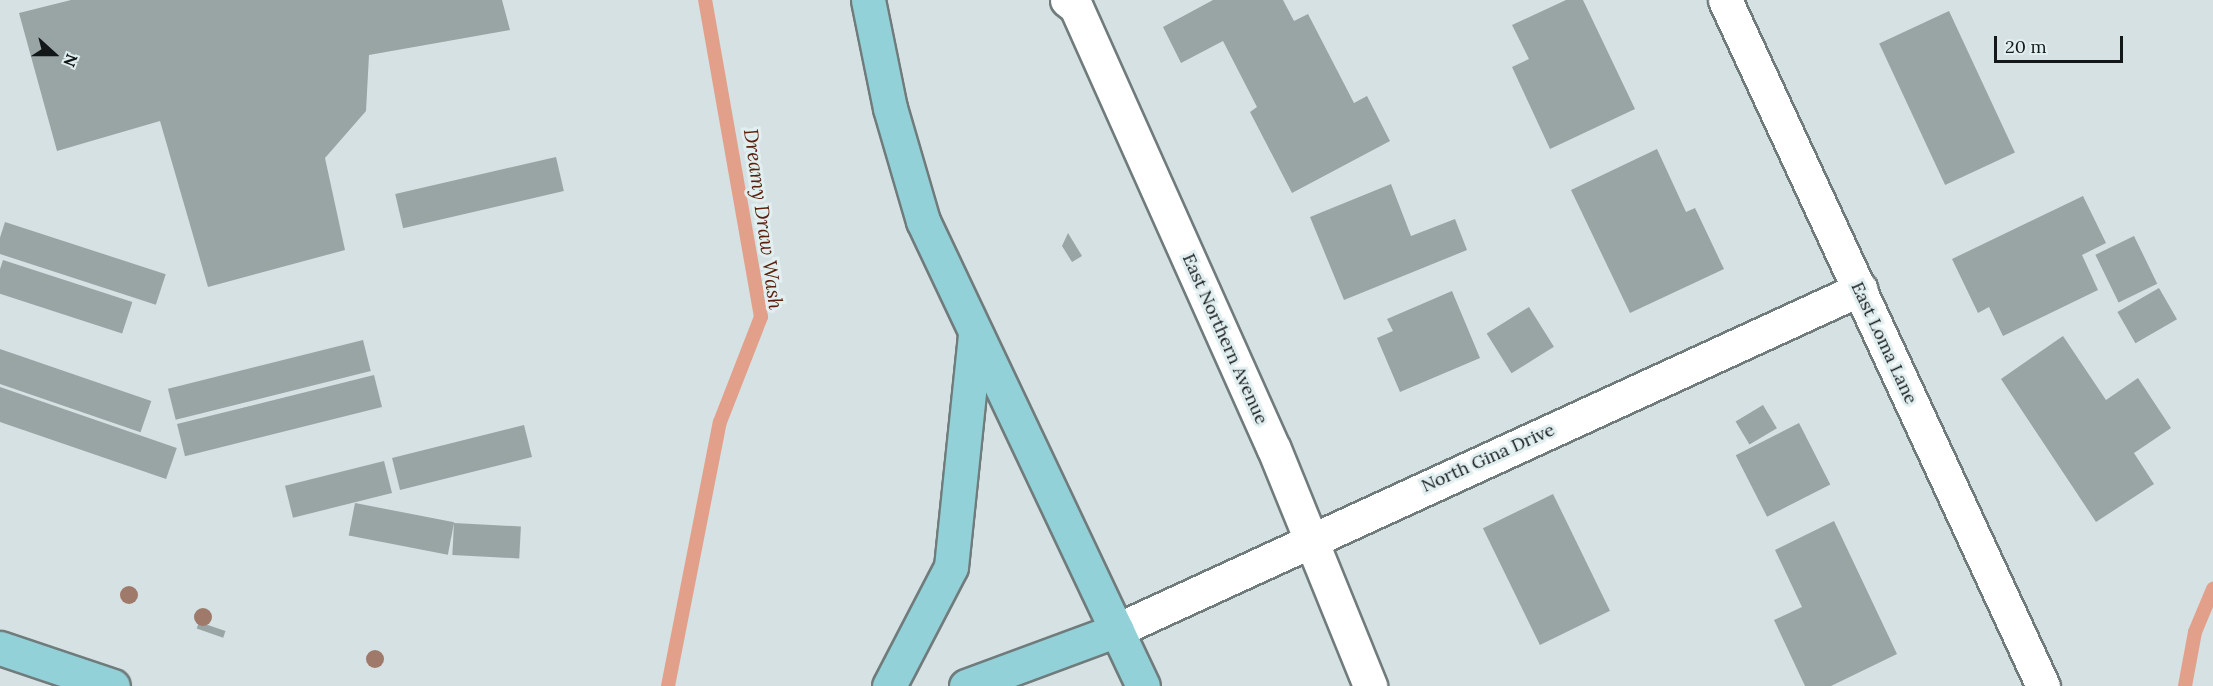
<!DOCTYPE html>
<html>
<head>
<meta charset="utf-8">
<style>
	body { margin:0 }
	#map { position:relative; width:2213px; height:686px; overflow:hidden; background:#d5e1e3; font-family:Lora,serif }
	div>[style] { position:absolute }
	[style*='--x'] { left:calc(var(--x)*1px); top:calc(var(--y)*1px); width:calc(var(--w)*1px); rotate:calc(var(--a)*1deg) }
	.stream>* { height:14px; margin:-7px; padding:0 7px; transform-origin:7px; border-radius:7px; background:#e2a08b }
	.building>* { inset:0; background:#99a4a5; transform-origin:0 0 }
	.roads { filter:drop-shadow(2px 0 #707b7c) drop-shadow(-2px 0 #707b7c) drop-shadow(0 2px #707b7c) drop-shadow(0 -2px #707b7c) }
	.minor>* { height:33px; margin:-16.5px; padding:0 16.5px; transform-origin:16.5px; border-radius:16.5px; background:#fff }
	.major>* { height:33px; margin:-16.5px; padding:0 16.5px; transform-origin:16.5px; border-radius:16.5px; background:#92d1d7 }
	.trees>* { width:18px; height:18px; margin:-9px; border-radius:50%; background:#9f7a6b }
	span { translate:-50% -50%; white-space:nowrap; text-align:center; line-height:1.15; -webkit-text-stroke:6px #e2eff0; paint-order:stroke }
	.street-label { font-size:18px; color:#131718 }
	.water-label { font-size:20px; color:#5b200c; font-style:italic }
	.north { position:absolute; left:24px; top:24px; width:60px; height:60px; -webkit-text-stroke:4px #e2eff0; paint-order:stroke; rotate:111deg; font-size:16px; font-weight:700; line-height:24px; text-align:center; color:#131718 }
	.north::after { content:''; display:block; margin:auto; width:21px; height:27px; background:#131718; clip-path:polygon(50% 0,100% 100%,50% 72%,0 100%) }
	.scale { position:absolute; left:1994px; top:36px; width:129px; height:27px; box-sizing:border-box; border:3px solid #131718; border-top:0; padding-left:8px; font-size:18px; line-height:21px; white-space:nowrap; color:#131718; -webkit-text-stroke:4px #e2eff0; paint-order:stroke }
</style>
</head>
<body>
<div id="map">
	<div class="stream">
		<div style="--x:668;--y:686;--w:269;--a:-78.9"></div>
		<div style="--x:720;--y:422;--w:113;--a:-68.7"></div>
		<div style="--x:761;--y:317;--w:322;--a:-100"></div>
		<div style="--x:2185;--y:686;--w:55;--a:-79.5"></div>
		<div style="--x:2195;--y:632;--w:47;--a:-67.3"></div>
	</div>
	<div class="building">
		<div style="clip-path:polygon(71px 0,502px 0,510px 30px,369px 55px,366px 111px,325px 158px,345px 250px,208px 287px,160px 121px,57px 151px,19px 13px)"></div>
		<div style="clip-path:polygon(1213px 0,1283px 0,1294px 21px,1308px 14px,1354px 103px,1367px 96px,1390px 141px,1292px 193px,1250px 112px,1257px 107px,1223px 41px,1181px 63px,1163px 27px)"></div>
		<div style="clip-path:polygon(1566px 0,1583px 0,1635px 109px,1550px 149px,1512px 67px,1529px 59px,1512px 25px)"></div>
		<div style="left:1949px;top:11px;width:156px;height:77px;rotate:65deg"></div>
		<div style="clip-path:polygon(1657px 149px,1686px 212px,1695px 208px,1724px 269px,1630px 313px,1571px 190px)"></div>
		<div style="left:556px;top:157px;width:35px;height:165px;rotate:77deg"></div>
		<div style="clip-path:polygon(1391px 184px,1411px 236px,1455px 219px,1467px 250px,1344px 300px,1310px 217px)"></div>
		<div style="clip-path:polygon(2083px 196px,2106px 243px,2082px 255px,2098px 290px,2003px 336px,1989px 307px,1978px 313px,1952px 259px)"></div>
		<div style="left:5px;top:222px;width:169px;height:32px;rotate:18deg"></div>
		<div style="clip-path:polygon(1068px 233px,1082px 256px,1072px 262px,1062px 246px)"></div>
		<div style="left:2134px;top:236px;width:53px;height:43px;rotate:64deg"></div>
		<div style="left:3px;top:260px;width:136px;height:33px;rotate:18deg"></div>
		<div style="left:2159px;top:288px;width:36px;height:48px;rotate:60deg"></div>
		<div style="clip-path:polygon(1452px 291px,1480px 358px,1400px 392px,1377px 338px,1393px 331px,1387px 319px)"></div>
		<div style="left:1529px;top:307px;width:47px;height:50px;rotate:58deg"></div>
		<div style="clip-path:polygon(2063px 336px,2106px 400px,2138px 378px,2171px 428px,2134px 453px,2154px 484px,2096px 522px,2001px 379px)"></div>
		<div style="left:363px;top:340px;width:32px;height:201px;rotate:76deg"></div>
		<div style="left:0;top:349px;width:160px;height:33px;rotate:19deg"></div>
		<div style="left:374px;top:375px;width:33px;height:203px;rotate:76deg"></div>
		<div style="left:0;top:387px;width:187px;height:33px;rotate:19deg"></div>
		<div style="left:1763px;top:405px;width:27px;height:32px;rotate:59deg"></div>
		<div style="left:1799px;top:423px;width:69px;height:71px;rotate:63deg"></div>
		<div style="left:524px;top:425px;width:33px;height:136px;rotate:76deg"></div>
		<div style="left:384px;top:461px;width:33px;height:102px;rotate:76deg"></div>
		<div style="left:1553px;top:494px;width:130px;height:78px;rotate:64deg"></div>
		<div style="left:355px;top:503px;width:101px;height:33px;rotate:11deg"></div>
		<div style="clip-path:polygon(1834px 521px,1897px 654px,1831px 686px,1805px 686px,1774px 620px,1802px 607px,1775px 550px)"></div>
		<div style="left:454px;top:523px;width:67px;height:32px;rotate:3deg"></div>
		<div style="left:199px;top:622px;width:28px;height:7px;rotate:19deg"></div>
	</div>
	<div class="roads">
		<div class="minor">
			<div style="--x:1067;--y:0;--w:11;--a:38"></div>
			<div style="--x:1076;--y:7;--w:484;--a:65.9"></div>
			<div style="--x:1274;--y:449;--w:256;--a:67.9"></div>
			<div style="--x:1725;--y:0;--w:756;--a:65.13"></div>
			<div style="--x:1117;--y:630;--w:818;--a:-24.65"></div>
		</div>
		<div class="major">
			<div style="--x:868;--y:0;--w:110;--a:78.5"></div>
			<div style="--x:890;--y:108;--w:118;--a:73.7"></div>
			<div style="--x:923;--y:221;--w:514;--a:64.68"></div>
			<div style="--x:0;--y:648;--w:119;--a:18.6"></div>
			<div style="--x:889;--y:686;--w:134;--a:-62.5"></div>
			<div style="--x:951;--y:567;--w:233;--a:-84.1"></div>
			<div style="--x:966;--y:686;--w:161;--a:-20.3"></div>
		</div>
	</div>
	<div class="trees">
		<div style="left:129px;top:595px"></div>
		<div style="left:203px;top:617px"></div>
		<div style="left:375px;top:659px"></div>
	</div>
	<div class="street-label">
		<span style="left:1225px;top:339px;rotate:66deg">East Northern Avenue</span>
		<span style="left:1884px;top:343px;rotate:65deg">East Loma Lane</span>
		<span style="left:1488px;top:458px;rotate:-24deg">North Gina Drive</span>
	</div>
	<div class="water-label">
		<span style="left:764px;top:219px;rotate:82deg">Dreamy Draw Wash</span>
	</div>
	<div class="north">N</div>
	<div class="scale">20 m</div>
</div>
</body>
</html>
